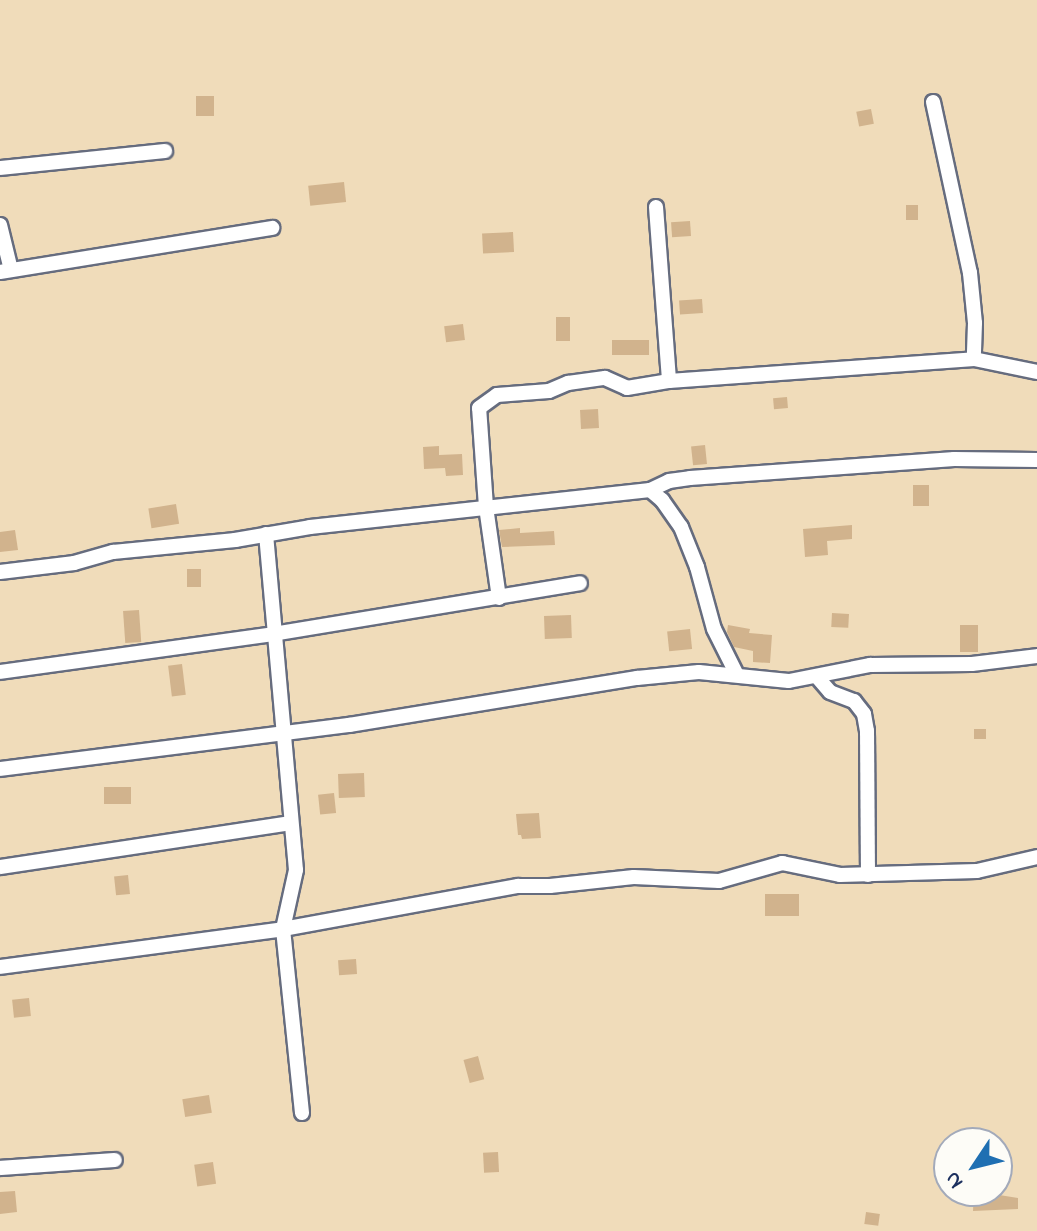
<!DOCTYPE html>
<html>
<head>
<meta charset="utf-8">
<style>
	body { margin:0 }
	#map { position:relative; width:1037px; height:1231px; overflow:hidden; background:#f0dcba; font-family:"Indie Flower",sans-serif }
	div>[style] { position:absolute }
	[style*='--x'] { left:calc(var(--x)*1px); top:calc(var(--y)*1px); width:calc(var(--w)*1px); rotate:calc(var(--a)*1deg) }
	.building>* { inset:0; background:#d1b38d; transform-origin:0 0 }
	.roads { filter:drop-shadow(2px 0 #666c7e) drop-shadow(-2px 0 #666c7e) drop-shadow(0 2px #666c7e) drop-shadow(0 -2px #666c7e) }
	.street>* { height:14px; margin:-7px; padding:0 7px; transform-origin:7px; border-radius:7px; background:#fff }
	span { translate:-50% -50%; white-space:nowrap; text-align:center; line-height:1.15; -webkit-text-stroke:6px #fdfcf7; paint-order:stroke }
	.north { position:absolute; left:933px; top:1127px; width:80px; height:80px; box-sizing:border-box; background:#fdfcf7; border:2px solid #a3aaba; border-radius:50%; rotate:235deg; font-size:22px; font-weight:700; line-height:32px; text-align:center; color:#1b2f5e }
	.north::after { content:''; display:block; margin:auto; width:28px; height:36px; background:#1f6fb2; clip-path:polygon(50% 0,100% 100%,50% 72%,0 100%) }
</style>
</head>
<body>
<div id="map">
	<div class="building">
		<div style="left:196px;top:96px;width:18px;height:20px"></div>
		<div style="left:871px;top:109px;width:15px;height:15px;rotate:79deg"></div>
		<div style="left:344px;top:182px;width:20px;height:36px;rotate:84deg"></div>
		<div style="left:906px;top:205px;width:12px;height:15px"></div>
		<div style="left:690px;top:221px;width:15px;height:19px;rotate:86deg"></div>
		<div style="left:513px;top:232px;width:20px;height:31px;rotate:87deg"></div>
		<div style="left:702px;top:299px;width:14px;height:23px;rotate:86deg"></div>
		<div style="left:556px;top:317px;width:14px;height:24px"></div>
		<div style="left:463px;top:324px;width:16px;height:19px;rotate:83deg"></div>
		<div style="left:649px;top:340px;width:15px;height:37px;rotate:90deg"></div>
		<div style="left:787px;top:397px;width:11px;height:14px;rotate:85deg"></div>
		<div style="left:598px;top:409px;width:19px;height:18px;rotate:87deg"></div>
		<div style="left:705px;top:445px;width:19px;height:14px;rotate:84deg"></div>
		<div style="clip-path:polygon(439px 446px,439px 455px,462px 454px,463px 475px,446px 476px,445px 468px,424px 469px,423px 447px)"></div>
		<div style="left:929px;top:485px;width:21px;height:16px;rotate:90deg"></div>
		<div style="left:176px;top:504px;width:20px;height:28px;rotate:81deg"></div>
		<div style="clip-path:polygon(852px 525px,852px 539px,827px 541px,828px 555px,805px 557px,803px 529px)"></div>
		<div style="clip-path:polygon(520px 528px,520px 533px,554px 531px,555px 545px,502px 547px,499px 530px)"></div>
		<div style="clip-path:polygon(15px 530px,18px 550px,0 552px,0 532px)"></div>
		<div style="left:187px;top:569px;width:14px;height:18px"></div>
		<div style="left:139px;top:610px;width:32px;height:16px;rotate:86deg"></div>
		<div style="left:832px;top:613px;width:17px;height:14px;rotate:3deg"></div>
		<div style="left:571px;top:615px;width:23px;height:27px;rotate:88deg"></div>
		<div style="clip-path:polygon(728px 625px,750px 629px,749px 633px,772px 635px,770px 663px,753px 662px,753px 651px,734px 647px,727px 632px)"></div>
		<div style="left:960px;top:625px;width:18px;height:27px"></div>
		<div style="left:690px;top:629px;width:20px;height:23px;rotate:84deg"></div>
		<div style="left:182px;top:664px;width:31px;height:14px;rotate:83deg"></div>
		<div style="left:974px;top:729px;width:12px;height:10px"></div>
		<div style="left:364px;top:773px;width:24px;height:26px;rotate:88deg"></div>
		<div style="left:104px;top:787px;width:27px;height:17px"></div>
		<div style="left:334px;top:793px;width:20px;height:16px;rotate:84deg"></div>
		<div style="clip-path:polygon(539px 813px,541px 838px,522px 839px,521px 835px,518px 835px,516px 814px)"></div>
		<div style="left:128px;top:875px;width:19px;height:14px;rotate:84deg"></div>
		<div style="left:799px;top:894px;width:22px;height:34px;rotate:90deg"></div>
		<div style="left:356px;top:959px;width:15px;height:18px;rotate:86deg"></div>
		<div style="left:29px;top:998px;width:18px;height:17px;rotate:84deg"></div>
		<div style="left:478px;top:1056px;width:24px;height:15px;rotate:75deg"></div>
		<div style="left:209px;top:1095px;width:18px;height:27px;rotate:81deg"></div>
		<div style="left:498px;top:1152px;width:20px;height:15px;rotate:87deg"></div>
		<div style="left:213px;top:1162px;width:22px;height:19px;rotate:82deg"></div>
		<div style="clip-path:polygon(15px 1191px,17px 1212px,0 1214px,0 1192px)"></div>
		<div style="clip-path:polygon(974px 1191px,1018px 1198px,1018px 1209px,973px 1211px)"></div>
		<div style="left:866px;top:1212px;width:14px;height:12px;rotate:8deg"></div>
	</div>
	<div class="roads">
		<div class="street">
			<div style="--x:933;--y:102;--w:175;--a:77.8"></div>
			<div style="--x:970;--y:273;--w:50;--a:84.3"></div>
			<div style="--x:975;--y:323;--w:36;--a:92"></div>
			<div style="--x:0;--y:168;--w:166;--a:-5.9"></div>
			<div style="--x:656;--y:207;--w:174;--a:85.7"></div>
			<div style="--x:0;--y:225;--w:46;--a:76.3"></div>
			<div style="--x:0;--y:272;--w:276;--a:-9.2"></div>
			<div style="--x:650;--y:490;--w:16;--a:40"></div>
			<div style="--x:662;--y:500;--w:33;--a:55"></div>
			<div style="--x:681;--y:527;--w:43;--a:68.2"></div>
			<div style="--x:697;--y:567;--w:64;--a:74.7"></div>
			<div style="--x:714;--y:629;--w:49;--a:63.4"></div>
			<div style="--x:266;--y:534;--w:337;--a:84.9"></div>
			<div style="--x:296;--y:870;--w:60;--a:102.4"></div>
			<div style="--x:283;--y:929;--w:185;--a:84.1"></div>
			<div style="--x:0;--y:572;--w:75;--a:-6.9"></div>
			<div style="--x:74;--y:563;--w:41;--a:-15.8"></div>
			<div style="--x:113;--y:552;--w:123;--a:-5.6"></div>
			<div style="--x:235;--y:540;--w:76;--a:-9.8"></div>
			<div style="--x:310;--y:527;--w:342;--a:-6.2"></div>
			<div style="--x:650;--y:490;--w:21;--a:-25"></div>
			<div style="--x:669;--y:481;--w:21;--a:-8"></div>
			<div style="--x:690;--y:478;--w:265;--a:-4.1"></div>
			<div style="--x:954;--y:459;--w:83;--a:0.7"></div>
			<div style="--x:499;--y:598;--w:92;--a:-98.1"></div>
			<div style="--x:486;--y:507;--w:99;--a:-94"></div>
			<div style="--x:479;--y:408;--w:22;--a:-36"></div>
			<div style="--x:497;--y:395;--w:52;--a:-4.4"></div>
			<div style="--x:549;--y:391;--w:21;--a:-23"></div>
			<div style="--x:568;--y:383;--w:37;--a:-8"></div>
			<div style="--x:605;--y:378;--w:24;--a:24"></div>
			<div style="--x:627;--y:388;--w:43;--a:-9.5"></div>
			<div style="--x:669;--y:381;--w:306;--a:-4.1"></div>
			<div style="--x:974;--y:359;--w:64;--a:11.7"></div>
			<div style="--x:0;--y:672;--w:276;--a:-7.9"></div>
			<div style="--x:273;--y:634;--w:311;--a:-9.4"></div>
			<div style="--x:818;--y:678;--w:18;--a:49"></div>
			<div style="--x:830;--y:692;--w:26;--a:21"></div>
			<div style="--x:854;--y:701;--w:16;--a:52"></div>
			<div style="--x:864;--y:714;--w:17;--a:80"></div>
			<div style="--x:867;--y:731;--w:144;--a:89.6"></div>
			<div style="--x:0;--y:769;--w:352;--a:-7.2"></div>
			<div style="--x:349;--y:725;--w:292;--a:-9.3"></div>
			<div style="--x:637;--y:678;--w:62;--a:-5.5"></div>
			<div style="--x:699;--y:672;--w:90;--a:5.7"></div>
			<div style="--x:789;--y:681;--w:83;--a:-11.2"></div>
			<div style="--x:870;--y:665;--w:102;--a:-0.6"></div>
			<div style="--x:972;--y:664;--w:65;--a:-7"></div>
			<div style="--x:0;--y:867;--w:294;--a:-8.6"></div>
			<div style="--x:0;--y:967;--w:286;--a:-7.6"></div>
			<div style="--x:283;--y:929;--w:239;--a:-10.4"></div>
			<div style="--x:518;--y:886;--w:32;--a:0"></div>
			<div style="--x:550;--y:886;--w:84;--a:-6.1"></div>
			<div style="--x:634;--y:877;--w:85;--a:2.7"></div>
			<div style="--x:719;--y:881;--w:66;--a:-15.9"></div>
			<div style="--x:782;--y:863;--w:59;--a:11.7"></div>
			<div style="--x:840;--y:875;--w:137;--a:-1.7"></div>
			<div style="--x:977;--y:871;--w:62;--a:-13.1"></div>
			<div style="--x:0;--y:1168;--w:115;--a:-4"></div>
		</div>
	</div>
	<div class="north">N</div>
</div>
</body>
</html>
